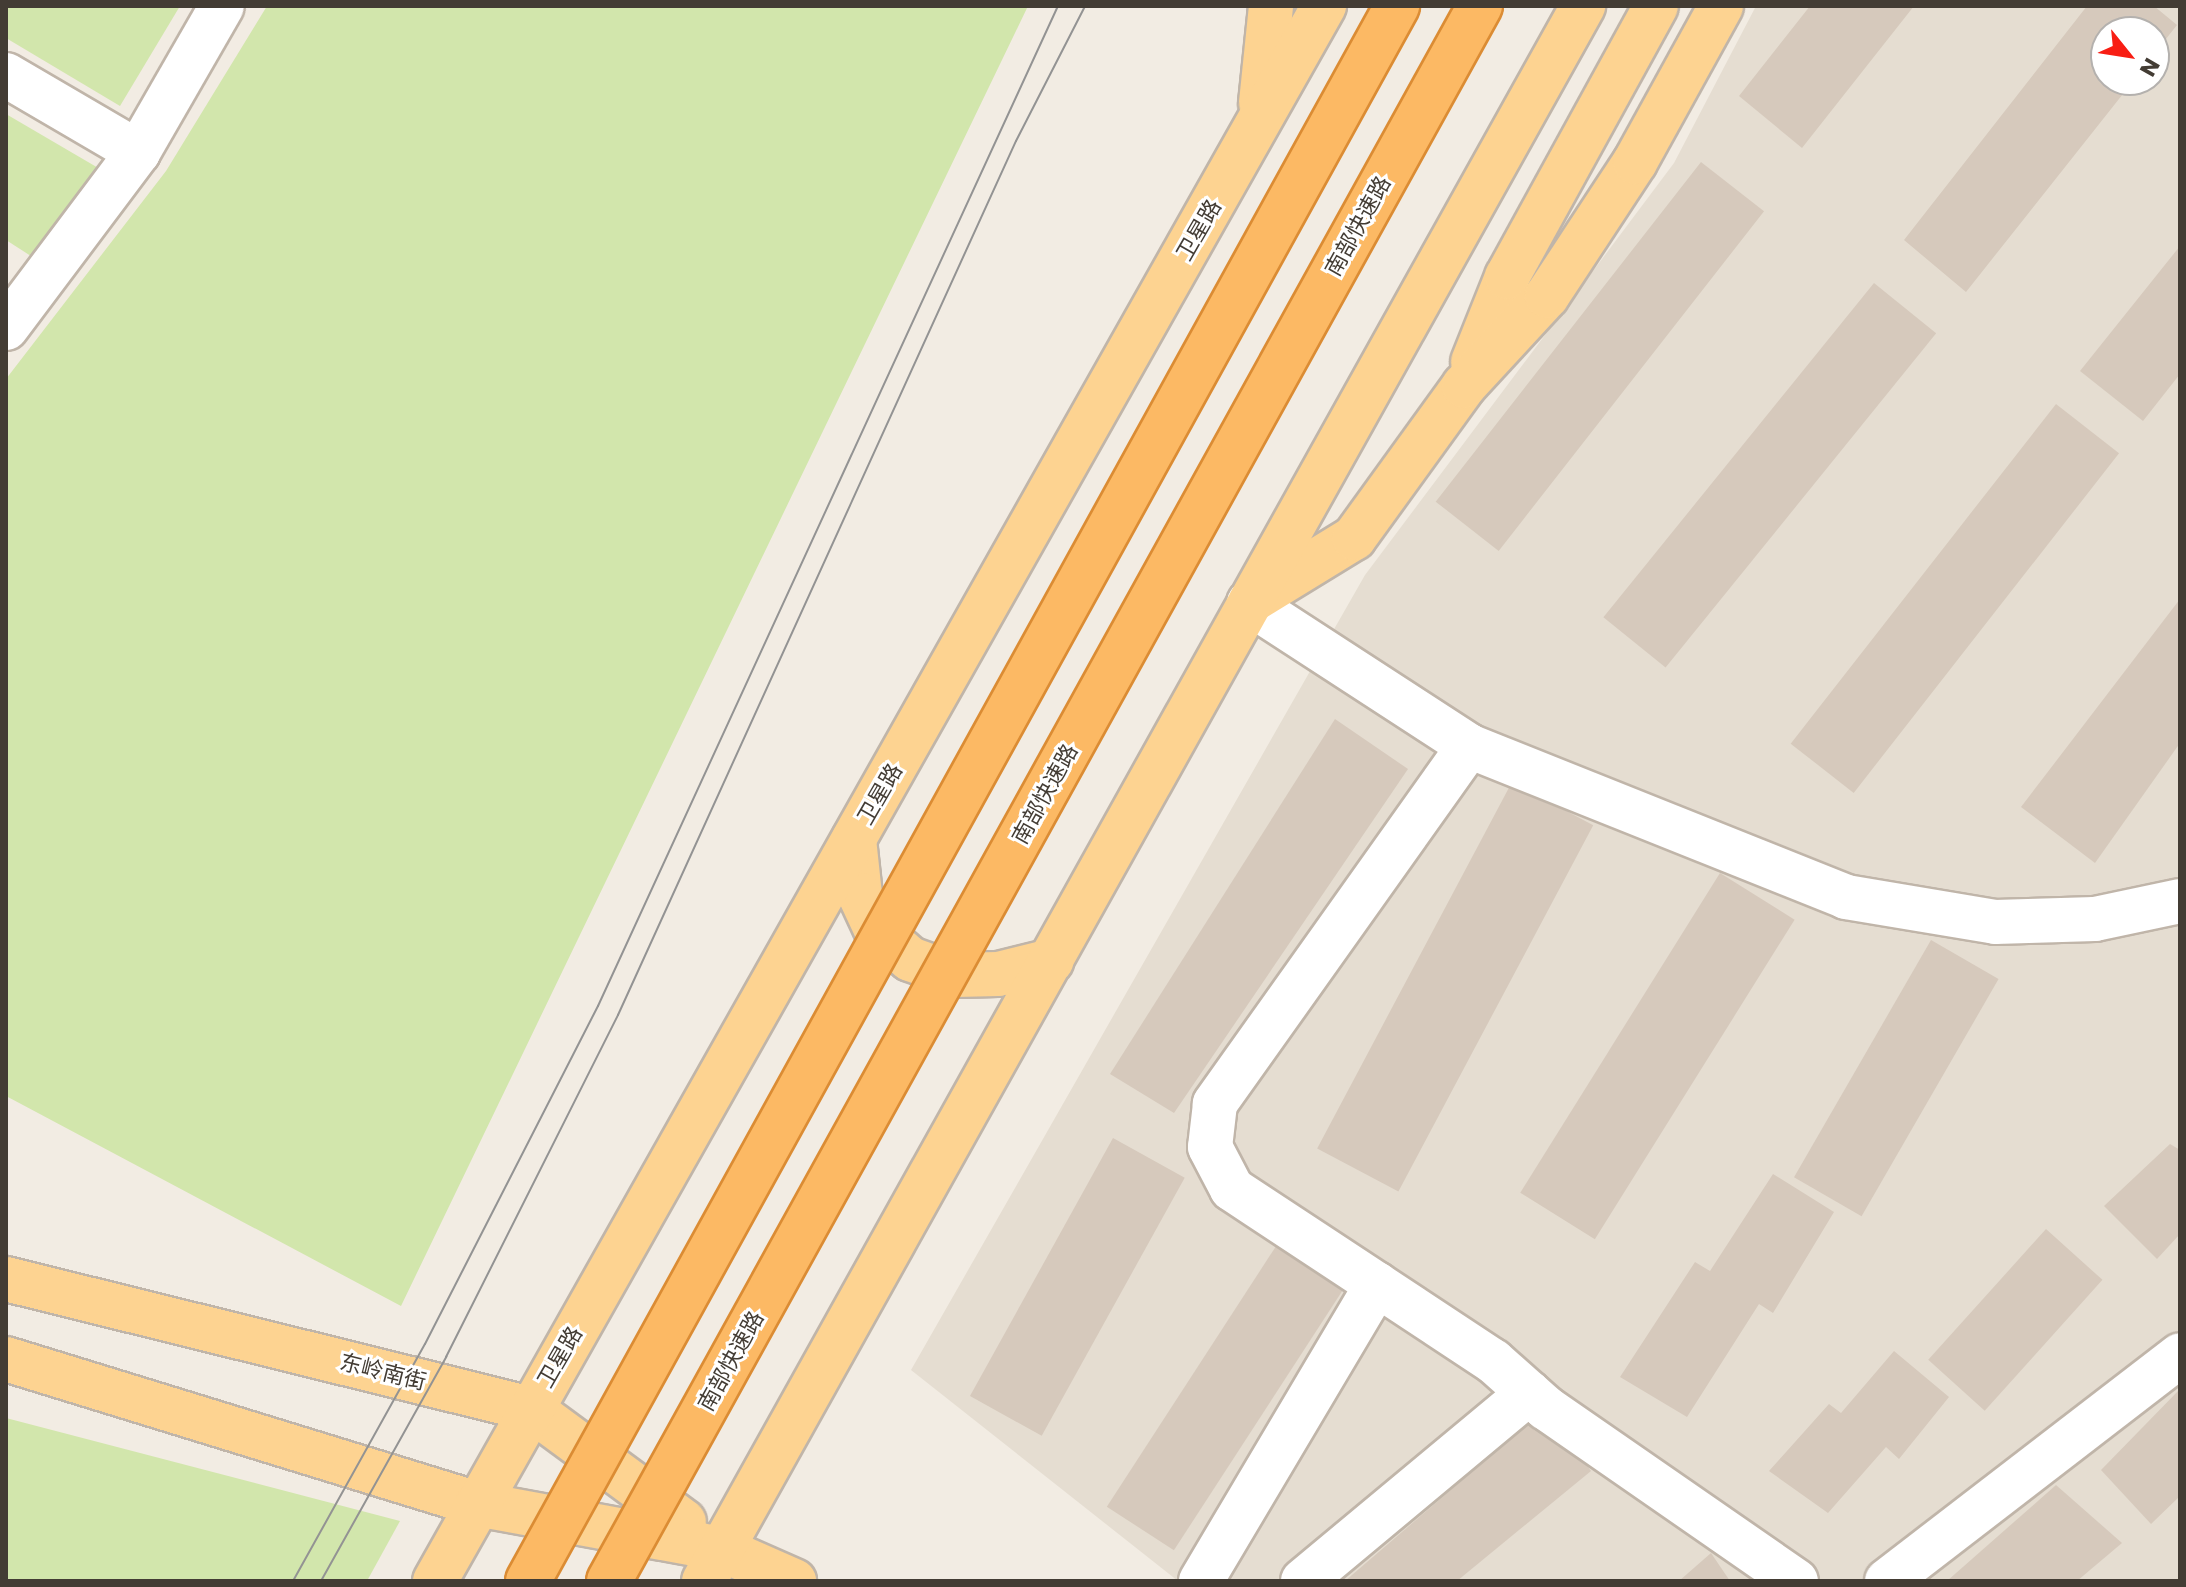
<!DOCTYPE html>
<html>
<head>
<meta charset="utf-8">
<style>
	body { margin:0 }
	#map { position:relative; width:2186px; height:1587px; overflow:hidden; background:#f2ece3; font-family:Poppins,"Noto Sans SC",sans-serif }
	div>[style] { position:absolute }
	[style*='--x'] { left:calc(var(--x)*1px); top:calc(var(--y)*1px); width:calc(var(--w)*1px); rotate:calc(var(--a)*1deg) }
	.residential>* { inset:0; background:#e5ddd1 }
	.green>* { inset:0; background:#d2e6ac }
	.building>* { inset:0; background:#d6c9bc; transform-origin:0 0 }
	.roads { filter:drop-shadow(2px 0 #c0b5a9) drop-shadow(-2px 0 #c0b5a9) drop-shadow(0 2px #c0b5a9) drop-shadow(0 -2px #c0b5a9) }
	.minor>* { height:44px; margin:-22px; padding:0 22px; transform-origin:22px; border-radius:22px; background:#fff }
	.major>* { height:44px; margin:-22px; padding:0 22px; transform-origin:22px; border-radius:22px; background:#fdd391 }
	.tram>* { height:2px; margin:-1px; padding:0 1px; transform-origin:1px; border-radius:1px; background:#939393 }
	.bridges { filter:drop-shadow(2px 0 #db8c34) drop-shadow(-2px 0 #db8c34) drop-shadow(0 2px #db8c34) drop-shadow(0 -2px #db8c34) }
	.highway-bridge>* { height:44px; margin:-22px; padding:0 22px; transform-origin:22px; border-radius:22px; background:#fcb964 }
	span { translate:-50% -50%; white-space:nowrap; text-align:center; line-height:1.15; -webkit-text-stroke:6px #fff; paint-order:stroke }
	.street-label { font-size:22px; color:#433c34 }
	.frame { position:absolute; inset:0; border:8px solid #433c34; pointer-events:none }
	.north { position:absolute; left:2090px; top:16px; width:80px; height:80px; box-sizing:border-box; background:#fff; border:2px solid #b4b1ae; border-radius:50%; rotate:120deg; font-size:22px; font-weight:700; line-height:32px; text-align:center; color:#433c34 }
	.north::after { content:''; display:block; margin:auto; width:28px; height:36px; background:#f81e14; clip-path:polygon(50% 0,100% 100%,50% 72%,0 100%) }
</style>
</head>
<body>
<div id="map">
	<div class="residential">
		<div style="clip-path:polygon(evenodd,1756px 6px,2180px 6px,2180px 1581px,1178px 1581px,911px 1370px,1365px 575px,1674px 163px,1756px 6px,2106px 32px,2154px 32px,2154px 80px,2106px 80px,2106px 32px)"></div>
	</div>
	<div class="green">
		<div style="clip-path:polygon(6px 6px,180px 6px,120px 106px,6px 38px)"></div>
		<div style="clip-path:polygon(267px 6px,1028px 6px,401px 1306px,6px 1096px,6px 379px,166px 171px)"></div>
		<div style="clip-path:polygon(6px 114px,100px 169px,34px 258px,6px 240px)"></div>
		<div style="clip-path:polygon(6px 1418px,400px 1521px,367px 1581px,6px 1581px)"></div>
	</div>
	<div class="building">
		<div style="clip-path:polygon(1810px 6px,1914px 6px,1802px 148px,1739px 96px)"></div>
		<div style="clip-path:polygon(2087px 6px,2154px 6px,2177px 25px,2154px 54px,2154px 32px,2106px 32px,2106px 80px,2134px 80px,1966px 292px,1904px 240px)"></div>
		<div style="left:1701px;top:162px;width:80px;height:431px;rotate:38deg"></div>
		<div style="clip-path:polygon(2180px 246px,2180px 374px,2143px 421px,2080px 371px)"></div>
		<div style="left:1874px;top:283px;width:80px;height:430px;rotate:39deg"></div>
		<div style="left:2056px;top:404px;width:80px;height:431px;rotate:38deg"></div>
		<div style="clip-path:polygon(2180px 599px,2180px 743px,2095px 863px,2021px 807px)"></div>
		<div style="clip-path:polygon(1335px 719px,1408px 769px,1174px 1113px,1110px 1074px)"></div>
		<div style="left:1512px;top:782px;width:92px;height:415px;rotate:28deg"></div>
		<div style="left:1720px;top:873px;width:88px;height:377px;rotate:32deg"></div>
		<div style="left:1931px;top:940px;width:78px;height:274px;rotate:30deg"></div>
		<div style="left:1113px;top:1138px;width:82px;height:295px;rotate:29deg"></div>
		<div style="clip-path:polygon(2170px 1144px,2180px 1150px,2180px 1234px,2157px 1259px,2104px 1206px)"></div>
		<div style="clip-path:polygon(1773px 1174px,1834px 1212px,1773px 1313px,1759px 1304px,1687px 1417px,1620px 1377px,1695px 1262px,1710px 1271px)"></div>
		<div style="left:2046px;top:1229px;width:76px;height:176px;rotate:42deg"></div>
		<div style="left:1280px;top:1240px;width:80px;height:318px;rotate:33deg"></div>
		<div style="clip-path:polygon(1894px 1351px,1949px 1397px,1899px 1459px,1886px 1447px,1828px 1513px,1769px 1471px,1829px 1404px,1841px 1413px)"></div>
		<div style="clip-path:polygon(2180px 1389px,2180px 1496px,2151px 1524px,2101px 1470px)"></div>
		<div style="clip-path:polygon(1546px 1408px,1591px 1471px,1457px 1581px,1345px 1581px)"></div>
		<div style="clip-path:polygon(2056px 1485px,2122px 1543px,2077px 1581px,1947px 1581px)"></div>
		<div style="clip-path:polygon(1711px 1553px,1730px 1581px,1679px 1581px)"></div>
	</div>
	<div class="roads">
		<div class="minor">
			<div style="--x:6;--y:75;--w:153;--a:30.3"></div>
			<div style="--x:6;--y:328;--w:220;--a:-53.1"></div>
			<div style="--x:138;--y:152;--w:168;--a:-60.1"></div>
			<div style="--x:1249;--y:603;--w:262;--a:33"></div>
			<div style="--x:1469;--y:746;--w:406;--a:21.8"></div>
			<div style="--x:1846;--y:897;--w:151;--a:9.5"></div>
			<div style="--x:1995;--y:922;--w:100;--a:-1.7"></div>
			<div style="--x:2095;--y:919;--w:87;--a:-12"></div>
			<div style="--x:1469;--y:746;--w:439;--a:125.4"></div>
			<div style="--x:1215;--y:1104;--w:43;--a:96.6"></div>
			<div style="--x:1210;--y:1147;--w:47;--a:62.4"></div>
			<div style="--x:1232;--y:1189;--w:313;--a:33.4"></div>
			<div style="--x:1493;--y:1361;--w:71;--a:41.6"></div>
			<div style="--x:1546;--y:1408;--w:304;--a:34.7"></div>
			<div style="--x:1201;--y:1581;--w:345;--a:-59.3"></div>
			<div style="--x:1303;--y:1581;--w:294;--a:-39.8"></div>
			<div style="--x:1887;--y:1581;--w:370;--a:-37.6"></div>
		</div>
		<div class="major">
			<div style="--x:1261;--y:103;--w:98;--a:-84.1"></div>
			<div style="--x:1473;--y:362;--w:92;--a:-68.2"></div>
			<div style="--x:1507;--y:277;--w:309;--a:-61.2"></div>
			<div style="--x:1251;--y:601;--w:121;--a:-31.5"></div>
			<div style="--x:1354;--y:538;--w:188;--a:-54.1"></div>
			<div style="--x:1464;--y:386;--w:122;--a:-47.3"></div>
			<div style="--x:1547;--y:296;--w:160;--a:-56.7"></div>
			<div style="--x:1635;--y:162;--w:178;--a:-61.1"></div>
			<div style="--x:854;--y:839;--w:56;--a:83.9"></div>
			<div style="--x:860;--y:895;--w:38;--a:65"></div>
			<div style="--x:876;--y:929;--w:45;--a:41.4"></div>
			<div style="--x:910;--y:959;--w:48;--a:19.6"></div>
			<div style="--x:955;--y:975;--w:43;--a:-1.3"></div>
			<div style="--x:998;--y:974;--w:55;--a:-13.8"></div>
			<div style="--x:6;--y:1279;--w:541;--a:13.91"></div>
			<div style="--x:531;--y:1409;--w:190;--a:36.4"></div>
			<div style="--x:6;--y:1359;--w:493;--a:17.1"></div>
			<div style="--x:477;--y:1504;--w:248;--a:10.4"></div>
			<div style="--x:721;--y:1549;--w:80;--a:23.7"></div>
			<div style="--x:435;--y:1581;--w:1809;--a:-60.56"></div>
			<div style="--x:704;--y:1581;--w:1804;--a:-60.83"></div>
		</div>
	</div>
	<div class="tram">
		<div style="--x:293;--y:1581;--w:271;--a:-60.9"></div>
		<div style="--x:425;--y:1344;--w:380;--a:-62.9"></div>
		<div style="--x:598;--y:1006;--w:1101;--a:-65.3"></div>
		<div style="--x:321;--y:1581;--w:257;--a:-60.8"></div>
		<div style="--x:446;--y:1357;--w:383;--a:-63.3"></div>
		<div style="--x:618;--y:1015;--w:960;--a:-65.52"></div>
		<div style="--x:1016;--y:141;--w:152;--a:-62.9"></div>
	</div>
	<div class="bridges">
		<div class="highway-bridge">
			<div style="--x:528;--y:1581;--w:1799;--a:-61.11"></div>
			<div style="--x:609;--y:1581;--w:1800;--a:-61.06"></div>
		</div>
	</div>
	<div class="street-label">
		<span style="left:1358px;top:226px;rotate:-61deg">南部快速路</span>
		<span style="left:1199px;top:230px;rotate:-60deg">卫星路</span>
		<span style="left:880px;top:794px;rotate:-60deg">卫星路</span>
		<span style="left:1045px;top:794px;rotate:-61deg">南部快速路</span>
		<span style="left:560px;top:1357px;rotate:-60deg">卫星路</span>
		<span style="left:731px;top:1361px;rotate:-61deg">南部快速路</span>
		<span style="left:383px;top:1372px;rotate:14deg">东岭南街</span>
	</div>
	<div class="frame"></div>
	<div class="north">N</div>
</div>
</body>
</html>
